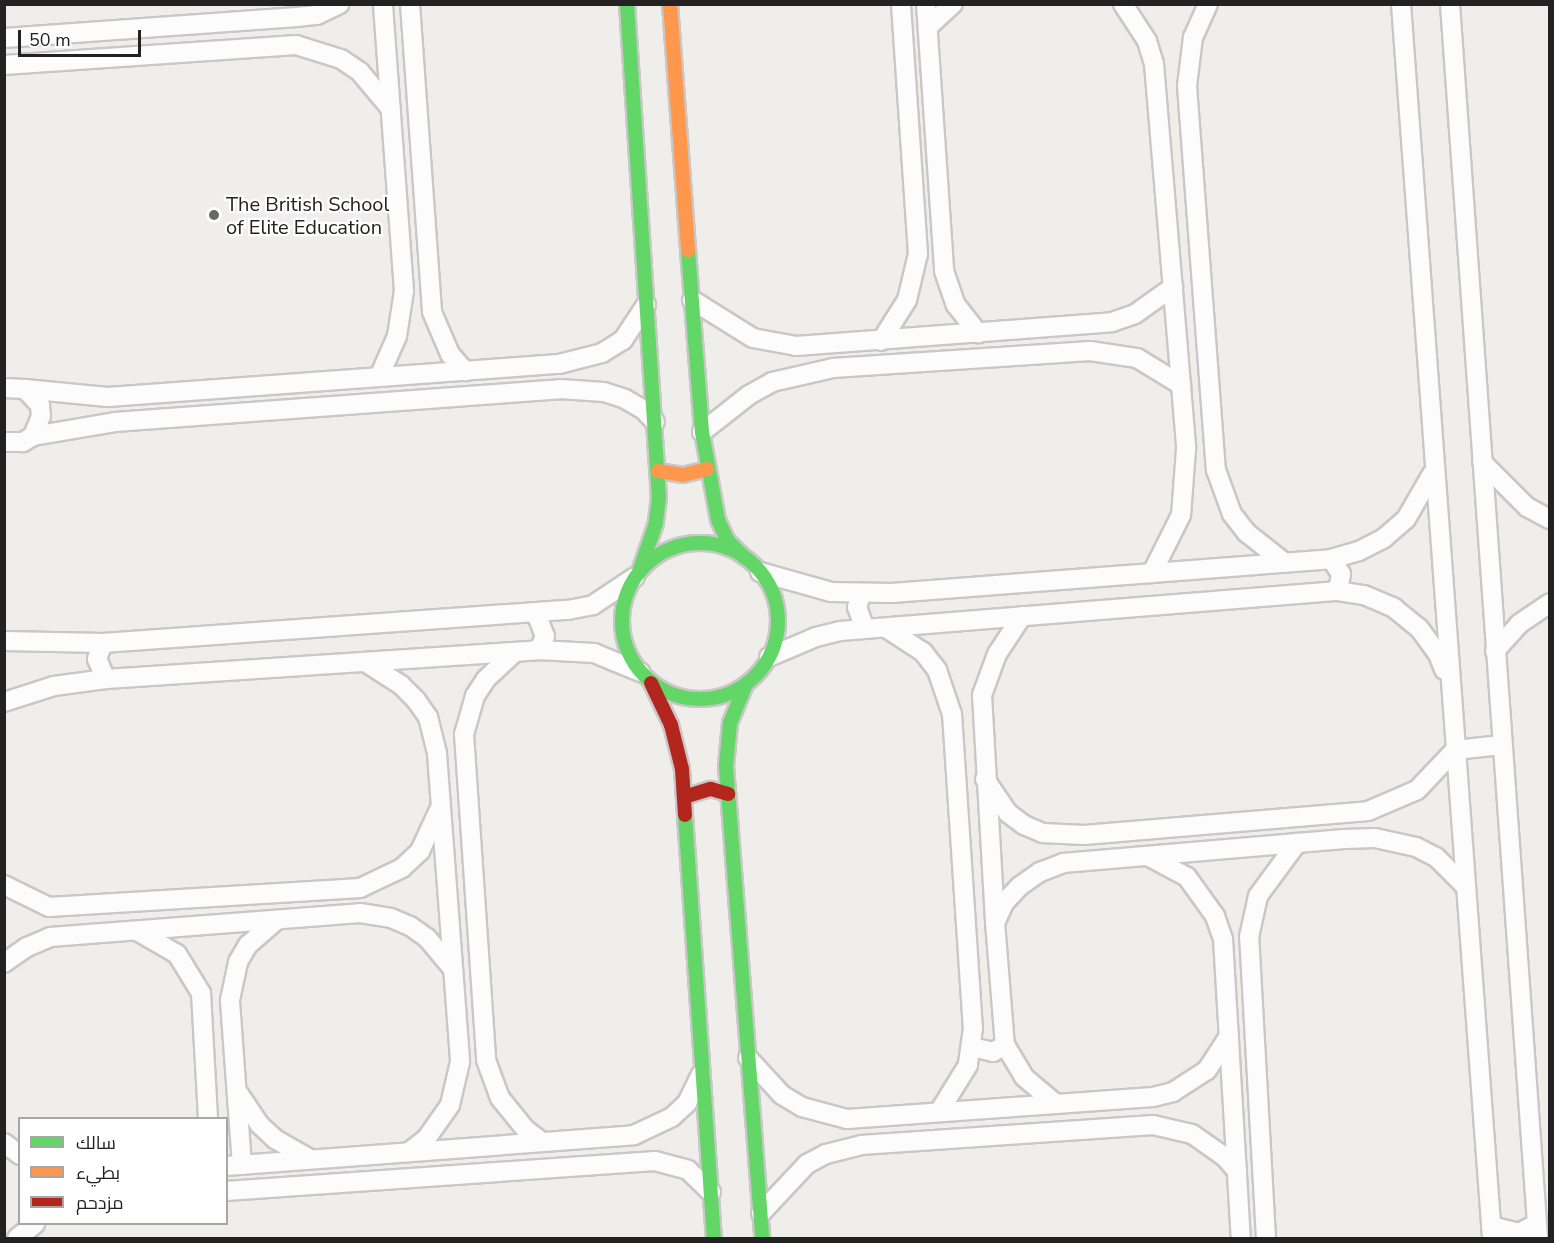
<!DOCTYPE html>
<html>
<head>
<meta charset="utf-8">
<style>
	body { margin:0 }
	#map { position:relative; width:1554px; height:1243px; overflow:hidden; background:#f0eeeb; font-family:"Nunito Sans",Cairo,sans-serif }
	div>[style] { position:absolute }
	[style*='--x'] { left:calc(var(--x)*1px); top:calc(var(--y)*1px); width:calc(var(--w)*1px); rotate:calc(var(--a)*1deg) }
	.roads { filter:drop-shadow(2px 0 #c9c8c7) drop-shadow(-2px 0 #c9c8c7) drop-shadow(0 2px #c9c8c7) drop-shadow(0 -2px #c9c8c7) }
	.street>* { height:18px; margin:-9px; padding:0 9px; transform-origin:9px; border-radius:9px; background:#fdfcfc }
	.fast>* { height:14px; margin:-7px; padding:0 7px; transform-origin:7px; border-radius:7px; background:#63d668 }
	.fast>.ring { margin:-7px; padding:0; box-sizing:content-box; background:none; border:14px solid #63d668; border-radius:50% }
	.slow>* { height:14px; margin:-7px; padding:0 7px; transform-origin:7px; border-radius:7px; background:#ff974d }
	.jam>* { height:14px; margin:-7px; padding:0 7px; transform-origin:7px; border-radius:7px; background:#b3261e }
	.dots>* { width:16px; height:16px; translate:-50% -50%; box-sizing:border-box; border:3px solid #fff; border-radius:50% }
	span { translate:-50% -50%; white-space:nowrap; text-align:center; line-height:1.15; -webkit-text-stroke:4.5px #fff; paint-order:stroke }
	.poi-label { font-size:20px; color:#222 }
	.left { translate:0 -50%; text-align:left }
	.frame { position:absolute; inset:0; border:6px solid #222; pointer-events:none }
	.legend { position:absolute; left:18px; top:1117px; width:210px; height:108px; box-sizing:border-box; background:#fff; border:2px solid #a7a7a7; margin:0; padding:8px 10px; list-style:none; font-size:18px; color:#222 }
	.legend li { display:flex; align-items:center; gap:12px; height:30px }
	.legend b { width:30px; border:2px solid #a7a7a7 }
	.scale { position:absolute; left:18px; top:30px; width:123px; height:27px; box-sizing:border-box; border:3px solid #222; border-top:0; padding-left:8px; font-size:18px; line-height:21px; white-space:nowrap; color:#222; -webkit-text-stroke:4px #fff; paint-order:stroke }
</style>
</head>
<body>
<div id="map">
	<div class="roads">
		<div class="street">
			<div style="--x:410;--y:4;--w:309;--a:85.9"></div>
			<div style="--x:432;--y:312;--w:46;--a:66.8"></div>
			<div style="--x:450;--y:354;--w:23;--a:49"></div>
			<div style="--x:926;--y:4;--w:268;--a:86.1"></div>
			<div style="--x:944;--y:271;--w:36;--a:71"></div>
			<div style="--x:956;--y:305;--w:36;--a:52"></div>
			<div style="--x:1123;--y:4;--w:44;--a:57"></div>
			<div style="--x:1147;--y:41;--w:24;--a:73"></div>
			<div style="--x:1154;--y:64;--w:386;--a:85.2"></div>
			<div style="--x:1186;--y:449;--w:66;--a:94.3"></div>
			<div style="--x:1181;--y:515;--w:65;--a:116.6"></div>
			<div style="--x:1208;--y:4;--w:36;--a:114"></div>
			<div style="--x:1193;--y:37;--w:49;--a:97"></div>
			<div style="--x:1187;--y:86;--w:385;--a:85.7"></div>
			<div style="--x:1216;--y:470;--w:47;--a:70"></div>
			<div style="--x:1232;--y:514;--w:24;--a:52"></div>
			<div style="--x:1247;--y:533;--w:48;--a:38.3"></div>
			<div style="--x:1401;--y:4;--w:1237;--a:85.78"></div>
			<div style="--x:1450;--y:4;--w:1237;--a:85.92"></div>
			<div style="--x:928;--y:27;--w:34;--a:-43"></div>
			<div style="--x:4;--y:38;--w:294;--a:-4.1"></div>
			<div style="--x:297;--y:17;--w:20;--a:-6"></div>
			<div style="--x:317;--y:15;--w:25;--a:-26"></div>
			<div style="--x:4;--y:65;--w:293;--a:-3.9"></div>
			<div style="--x:296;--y:45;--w:47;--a:17.3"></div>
			<div style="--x:341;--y:59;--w:23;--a:34"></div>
			<div style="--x:360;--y:72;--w:48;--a:50"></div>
			<div style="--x:692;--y:300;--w:72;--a:31.9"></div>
			<div style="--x:753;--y:338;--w:44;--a:10.5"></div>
			<div style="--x:796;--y:346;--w:317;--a:-4.3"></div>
			<div style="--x:1112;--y:322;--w:24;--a:-19"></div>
			<div style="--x:1135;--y:314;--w:47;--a:-35.4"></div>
			<div style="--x:881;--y:341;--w:49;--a:-57.6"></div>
			<div style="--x:907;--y:300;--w:47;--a:-76.6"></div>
			<div style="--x:918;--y:254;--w:251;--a:-93.9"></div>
			<div style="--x:379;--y:377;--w:45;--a:-66.3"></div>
			<div style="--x:397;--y:336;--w:46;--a:-81.2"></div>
			<div style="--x:404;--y:291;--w:288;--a:-94.2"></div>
			<div style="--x:4;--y:388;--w:21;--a:3"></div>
			<div style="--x:25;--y:389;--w:22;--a:47"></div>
			<div style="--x:40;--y:405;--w:11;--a:85"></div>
			<div style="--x:41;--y:416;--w:22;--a:112"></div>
			<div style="--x:33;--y:436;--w:12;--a:149"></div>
			<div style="--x:23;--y:442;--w:19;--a:180"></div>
			<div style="--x:25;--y:389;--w:83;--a:5.5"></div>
			<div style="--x:108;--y:397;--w:452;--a:-4.2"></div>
			<div style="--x:559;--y:364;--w:44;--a:-14.3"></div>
			<div style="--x:602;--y:353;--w:25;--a:-32"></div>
			<div style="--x:623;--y:340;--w:42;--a:-56.7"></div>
			<div style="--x:702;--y:432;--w:60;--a:-38.2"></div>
			<div style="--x:749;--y:395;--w:26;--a:-29"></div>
			<div style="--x:772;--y:382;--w:63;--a:-12.9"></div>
			<div style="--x:833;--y:368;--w:258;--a:-3.8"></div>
			<div style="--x:1090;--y:351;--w:48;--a:8.5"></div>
			<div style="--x:1137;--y:358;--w:52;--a:31.5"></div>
			<div style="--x:33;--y:436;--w:83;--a:-9.7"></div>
			<div style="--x:115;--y:422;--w:446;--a:-4.2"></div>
			<div style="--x:560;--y:389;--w:44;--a:3.9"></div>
			<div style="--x:604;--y:392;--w:22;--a:18"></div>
			<div style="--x:625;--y:399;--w:22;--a:30"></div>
			<div style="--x:644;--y:410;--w:16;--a:47"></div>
			<div style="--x:1482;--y:462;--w:64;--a:45"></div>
			<div style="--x:1527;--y:507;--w:26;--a:28"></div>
			<div style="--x:1331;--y:559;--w:18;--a:56"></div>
			<div style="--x:1341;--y:574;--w:17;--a:100"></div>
			<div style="--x:760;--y:572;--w:74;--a:15.7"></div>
			<div style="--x:831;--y:592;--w:61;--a:0.9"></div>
			<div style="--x:892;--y:593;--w:440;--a:-4.4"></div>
			<div style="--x:1331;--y:559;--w:29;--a:-16"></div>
			<div style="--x:1359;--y:551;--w:28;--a:-27"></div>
			<div style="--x:1384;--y:538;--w:29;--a:-41"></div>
			<div style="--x:1406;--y:519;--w:52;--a:-60"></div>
			<div style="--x:862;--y:593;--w:15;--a:110"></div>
			<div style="--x:857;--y:607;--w:23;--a:70"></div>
			<div style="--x:536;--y:613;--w:25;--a:69"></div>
			<div style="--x:545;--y:636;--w:15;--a:113"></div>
			<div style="--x:1022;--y:616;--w:45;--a:123.3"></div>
			<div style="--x:997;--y:654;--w:44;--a:110.1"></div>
			<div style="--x:982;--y:695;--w:227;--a:86.7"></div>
			<div style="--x:995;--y:922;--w:123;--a:85.4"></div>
			<div style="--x:1005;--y:1045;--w:37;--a:59"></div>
			<div style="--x:1024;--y:1077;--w:42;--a:40.2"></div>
			<div style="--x:886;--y:628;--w:44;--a:33"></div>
			<div style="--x:923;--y:652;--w:23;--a:52"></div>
			<div style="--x:937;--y:670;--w:46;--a:71.2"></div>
			<div style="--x:952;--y:714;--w:315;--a:86.2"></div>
			<div style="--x:973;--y:1028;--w:37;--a:98"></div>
			<div style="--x:968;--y:1065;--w:55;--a:121.7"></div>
			<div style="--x:4;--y:641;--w:99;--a:1.2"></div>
			<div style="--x:103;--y:643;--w:466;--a:-4.1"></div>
			<div style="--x:568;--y:610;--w:25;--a:-11"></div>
			<div style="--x:593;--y:605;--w:50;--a:-33.7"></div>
			<div style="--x:103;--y:643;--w:17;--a:111"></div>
			<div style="--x:97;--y:659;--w:22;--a:66"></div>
			<div style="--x:1495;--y:651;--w:36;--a:-48"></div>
			<div style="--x:1519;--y:624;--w:37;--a:-34"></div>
			<div style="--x:515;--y:652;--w:40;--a:137"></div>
			<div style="--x:486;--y:679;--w:20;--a:123"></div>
			<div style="--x:475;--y:696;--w:40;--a:106"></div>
			<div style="--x:464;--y:734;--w:327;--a:86.1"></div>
			<div style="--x:486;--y:1060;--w:40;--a:69.8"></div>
			<div style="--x:500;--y:1098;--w:41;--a:50.9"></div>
			<div style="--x:526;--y:1130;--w:20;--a:37"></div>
			<div style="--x:769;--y:657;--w:51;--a:-23.1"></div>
			<div style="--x:816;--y:637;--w:25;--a:-14"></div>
			<div style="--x:840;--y:631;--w:500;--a:-4.6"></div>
			<div style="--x:1338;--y:591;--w:26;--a:9"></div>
			<div style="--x:1364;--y:595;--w:33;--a:23"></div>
			<div style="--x:1394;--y:608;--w:32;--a:39"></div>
			<div style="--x:1419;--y:628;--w:32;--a:54"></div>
			<div style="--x:1438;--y:654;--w:17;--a:69"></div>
			<div style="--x:365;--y:662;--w:43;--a:32.6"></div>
			<div style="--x:401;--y:685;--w:21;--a:45"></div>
			<div style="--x:416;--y:700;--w:21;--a:55"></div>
			<div style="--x:428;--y:717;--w:38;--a:76"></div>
			<div style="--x:437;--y:754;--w:309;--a:85.7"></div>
			<div style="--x:460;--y:1062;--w:44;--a:103.1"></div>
			<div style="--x:450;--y:1105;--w:42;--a:125.2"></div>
			<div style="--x:426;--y:1139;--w:21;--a:143"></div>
			<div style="--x:4;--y:702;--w:52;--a:-17.7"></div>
			<div style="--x:54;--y:686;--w:52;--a:-7.7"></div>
			<div style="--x:106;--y:679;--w:434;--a:-3.8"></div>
			<div style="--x:539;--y:650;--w:55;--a:3.1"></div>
			<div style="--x:594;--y:653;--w:50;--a:22.4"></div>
			<div style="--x:985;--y:779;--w:41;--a:55.9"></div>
			<div style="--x:1008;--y:813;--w:20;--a:37"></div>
			<div style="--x:1024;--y:825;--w:21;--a:23"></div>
			<div style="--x:1043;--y:833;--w:41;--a:2.8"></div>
			<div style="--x:1084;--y:835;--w:285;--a:-4.8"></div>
			<div style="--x:1368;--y:811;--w:53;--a:-23.2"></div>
			<div style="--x:1417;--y:790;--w:55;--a:-46.5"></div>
			<div style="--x:1455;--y:750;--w:47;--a:-6.1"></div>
			<div style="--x:1148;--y:856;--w:44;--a:28.3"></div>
			<div style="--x:1187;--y:877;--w:48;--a:54.3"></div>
			<div style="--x:1215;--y:916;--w:24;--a:71"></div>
			<div style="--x:1223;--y:939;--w:300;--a:86.6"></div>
			<div style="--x:4;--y:885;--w:50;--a:26.1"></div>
			<div style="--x:49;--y:907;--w:312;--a:-3.5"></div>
			<div style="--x:360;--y:888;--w:47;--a:-25.5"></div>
			<div style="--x:402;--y:868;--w:25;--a:-43"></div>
			<div style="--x:420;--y:851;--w:45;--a:-65.1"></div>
			<div style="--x:996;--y:921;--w:20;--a:-66"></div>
			<div style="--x:1004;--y:903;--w:23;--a:-47"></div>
			<div style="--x:1020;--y:886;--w:24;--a:-35"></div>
			<div style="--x:1040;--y:872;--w:25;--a:-21"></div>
			<div style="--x:1063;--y:863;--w:282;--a:-4.9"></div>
			<div style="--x:1344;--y:839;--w:31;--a:-2"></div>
			<div style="--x:1375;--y:838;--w:42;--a:12.4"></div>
			<div style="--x:1416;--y:847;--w:22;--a:27"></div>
			<div style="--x:1436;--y:857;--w:42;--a:45"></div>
			<div style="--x:137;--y:931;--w:46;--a:29.9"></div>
			<div style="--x:177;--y:954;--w:46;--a:58.4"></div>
			<div style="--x:201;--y:993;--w:125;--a:86.8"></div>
			<div style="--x:4;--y:963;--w:28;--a:-35"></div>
			<div style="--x:27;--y:947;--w:25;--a:-23"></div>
			<div style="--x:50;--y:937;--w:311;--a:-4.4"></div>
			<div style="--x:360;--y:913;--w:31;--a:9"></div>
			<div style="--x:391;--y:918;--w:21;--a:23"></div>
			<div style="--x:410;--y:926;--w:21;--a:35"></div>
			<div style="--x:427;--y:938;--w:40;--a:50"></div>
			<div style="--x:972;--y:1047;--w:22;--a:13"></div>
			<div style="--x:993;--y:1052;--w:14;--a:-30"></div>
			<div style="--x:748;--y:1058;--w:50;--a:47.4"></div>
			<div style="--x:782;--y:1095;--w:23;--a:31"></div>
			<div style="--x:802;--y:1107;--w:47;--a:14.9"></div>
			<div style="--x:847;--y:1119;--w:307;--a:-4.1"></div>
			<div style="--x:1153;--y:1097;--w:21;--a:-14"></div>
			<div style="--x:1173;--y:1092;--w:40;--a:-32.9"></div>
			<div style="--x:1207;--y:1070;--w:40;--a:-57.1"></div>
			<div style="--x:239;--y:1094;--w:37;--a:56"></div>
			<div style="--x:260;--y:1125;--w:21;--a:43"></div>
			<div style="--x:275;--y:1139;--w:40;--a:29.7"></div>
			<div style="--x:4;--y:1143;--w:20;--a:37"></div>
			<div style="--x:242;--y:1165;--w:165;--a:-94.2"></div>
			<div style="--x:230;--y:1000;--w:39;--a:-78"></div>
			<div style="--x:238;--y:962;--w:20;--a:-60"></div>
			<div style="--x:248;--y:945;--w:38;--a:-41"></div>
			<div style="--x:226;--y:1166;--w:409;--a:-4.3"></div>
			<div style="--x:634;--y:1135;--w:42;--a:-25.3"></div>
			<div style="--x:672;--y:1117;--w:21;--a:-43"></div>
			<div style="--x:687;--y:1103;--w:32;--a:-64"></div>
			<div style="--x:226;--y:1191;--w:430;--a:-4"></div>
			<div style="--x:655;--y:1161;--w:34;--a:15"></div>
			<div style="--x:688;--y:1170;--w:32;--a:44"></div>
			<div style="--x:761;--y:1213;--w:67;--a:-46.8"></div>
			<div style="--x:807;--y:1164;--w:21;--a:-28"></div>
			<div style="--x:826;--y:1154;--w:36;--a:-14"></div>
			<div style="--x:861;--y:1145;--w:293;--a:-3.9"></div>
			<div style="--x:1153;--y:1125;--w:40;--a:13"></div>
			<div style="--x:1192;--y:1134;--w:39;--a:35"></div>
			<div style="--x:1224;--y:1156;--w:20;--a:49"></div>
			<div style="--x:1491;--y:1226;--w:29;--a:14"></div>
			<div style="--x:1519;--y:1233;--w:19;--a:-28"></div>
			<div style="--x:17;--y:1238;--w:23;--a:-38"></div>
			<div style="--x:1266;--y:1238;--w:301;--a:-93.2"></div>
			<div style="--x:1249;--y:937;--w:42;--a:-77.6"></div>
			<div style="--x:1258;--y:896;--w:66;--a:-53.7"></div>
		</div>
		<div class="fast">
			<div style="--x:627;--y:4;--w:494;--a:86.3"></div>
			<div style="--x:659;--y:497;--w:26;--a:97"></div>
			<div style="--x:656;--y:523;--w:52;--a:109.1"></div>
			<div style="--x:688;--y:250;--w:183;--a:85.6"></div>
			<div style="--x:702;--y:432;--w:89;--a:79.7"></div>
			<div style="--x:718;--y:520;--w:23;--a:65"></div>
			<div style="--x:728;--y:541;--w:23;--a:45"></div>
			<div class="ring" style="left:622px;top:543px;width:142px;height:142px"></div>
			<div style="--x:746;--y:684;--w:42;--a:112.3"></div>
			<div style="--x:730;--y:723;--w:43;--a:95.3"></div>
			<div style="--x:726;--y:766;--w:473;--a:85.6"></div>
			<div style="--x:685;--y:815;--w:424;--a:86.1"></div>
		</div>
		<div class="slow">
			<div style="--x:670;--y:4;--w:247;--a:85.8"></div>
			<div style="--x:658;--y:471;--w:25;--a:9"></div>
			<div style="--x:683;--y:475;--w:25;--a:-14"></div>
		</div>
		<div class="jam">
			<div style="--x:651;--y:683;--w:47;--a:64.5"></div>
			<div style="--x:671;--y:725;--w:45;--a:76"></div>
			<div style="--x:682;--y:769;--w:46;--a:86.3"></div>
			<div style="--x:684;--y:797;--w:28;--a:-17"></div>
			<div style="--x:711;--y:789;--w:18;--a:16"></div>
		</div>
	</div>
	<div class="dots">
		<div style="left:214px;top:215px;background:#6a6968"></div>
	</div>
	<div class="poi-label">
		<span class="left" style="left:226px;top:216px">The British School<br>of Elite Education</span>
	</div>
	<div class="frame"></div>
	<ul class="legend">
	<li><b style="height:8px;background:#63d668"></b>سالك</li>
	<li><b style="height:8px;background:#ff974d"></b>بطيء</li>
	<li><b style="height:8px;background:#b3261e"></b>مزدحم</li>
	</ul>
	<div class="scale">50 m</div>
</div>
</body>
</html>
